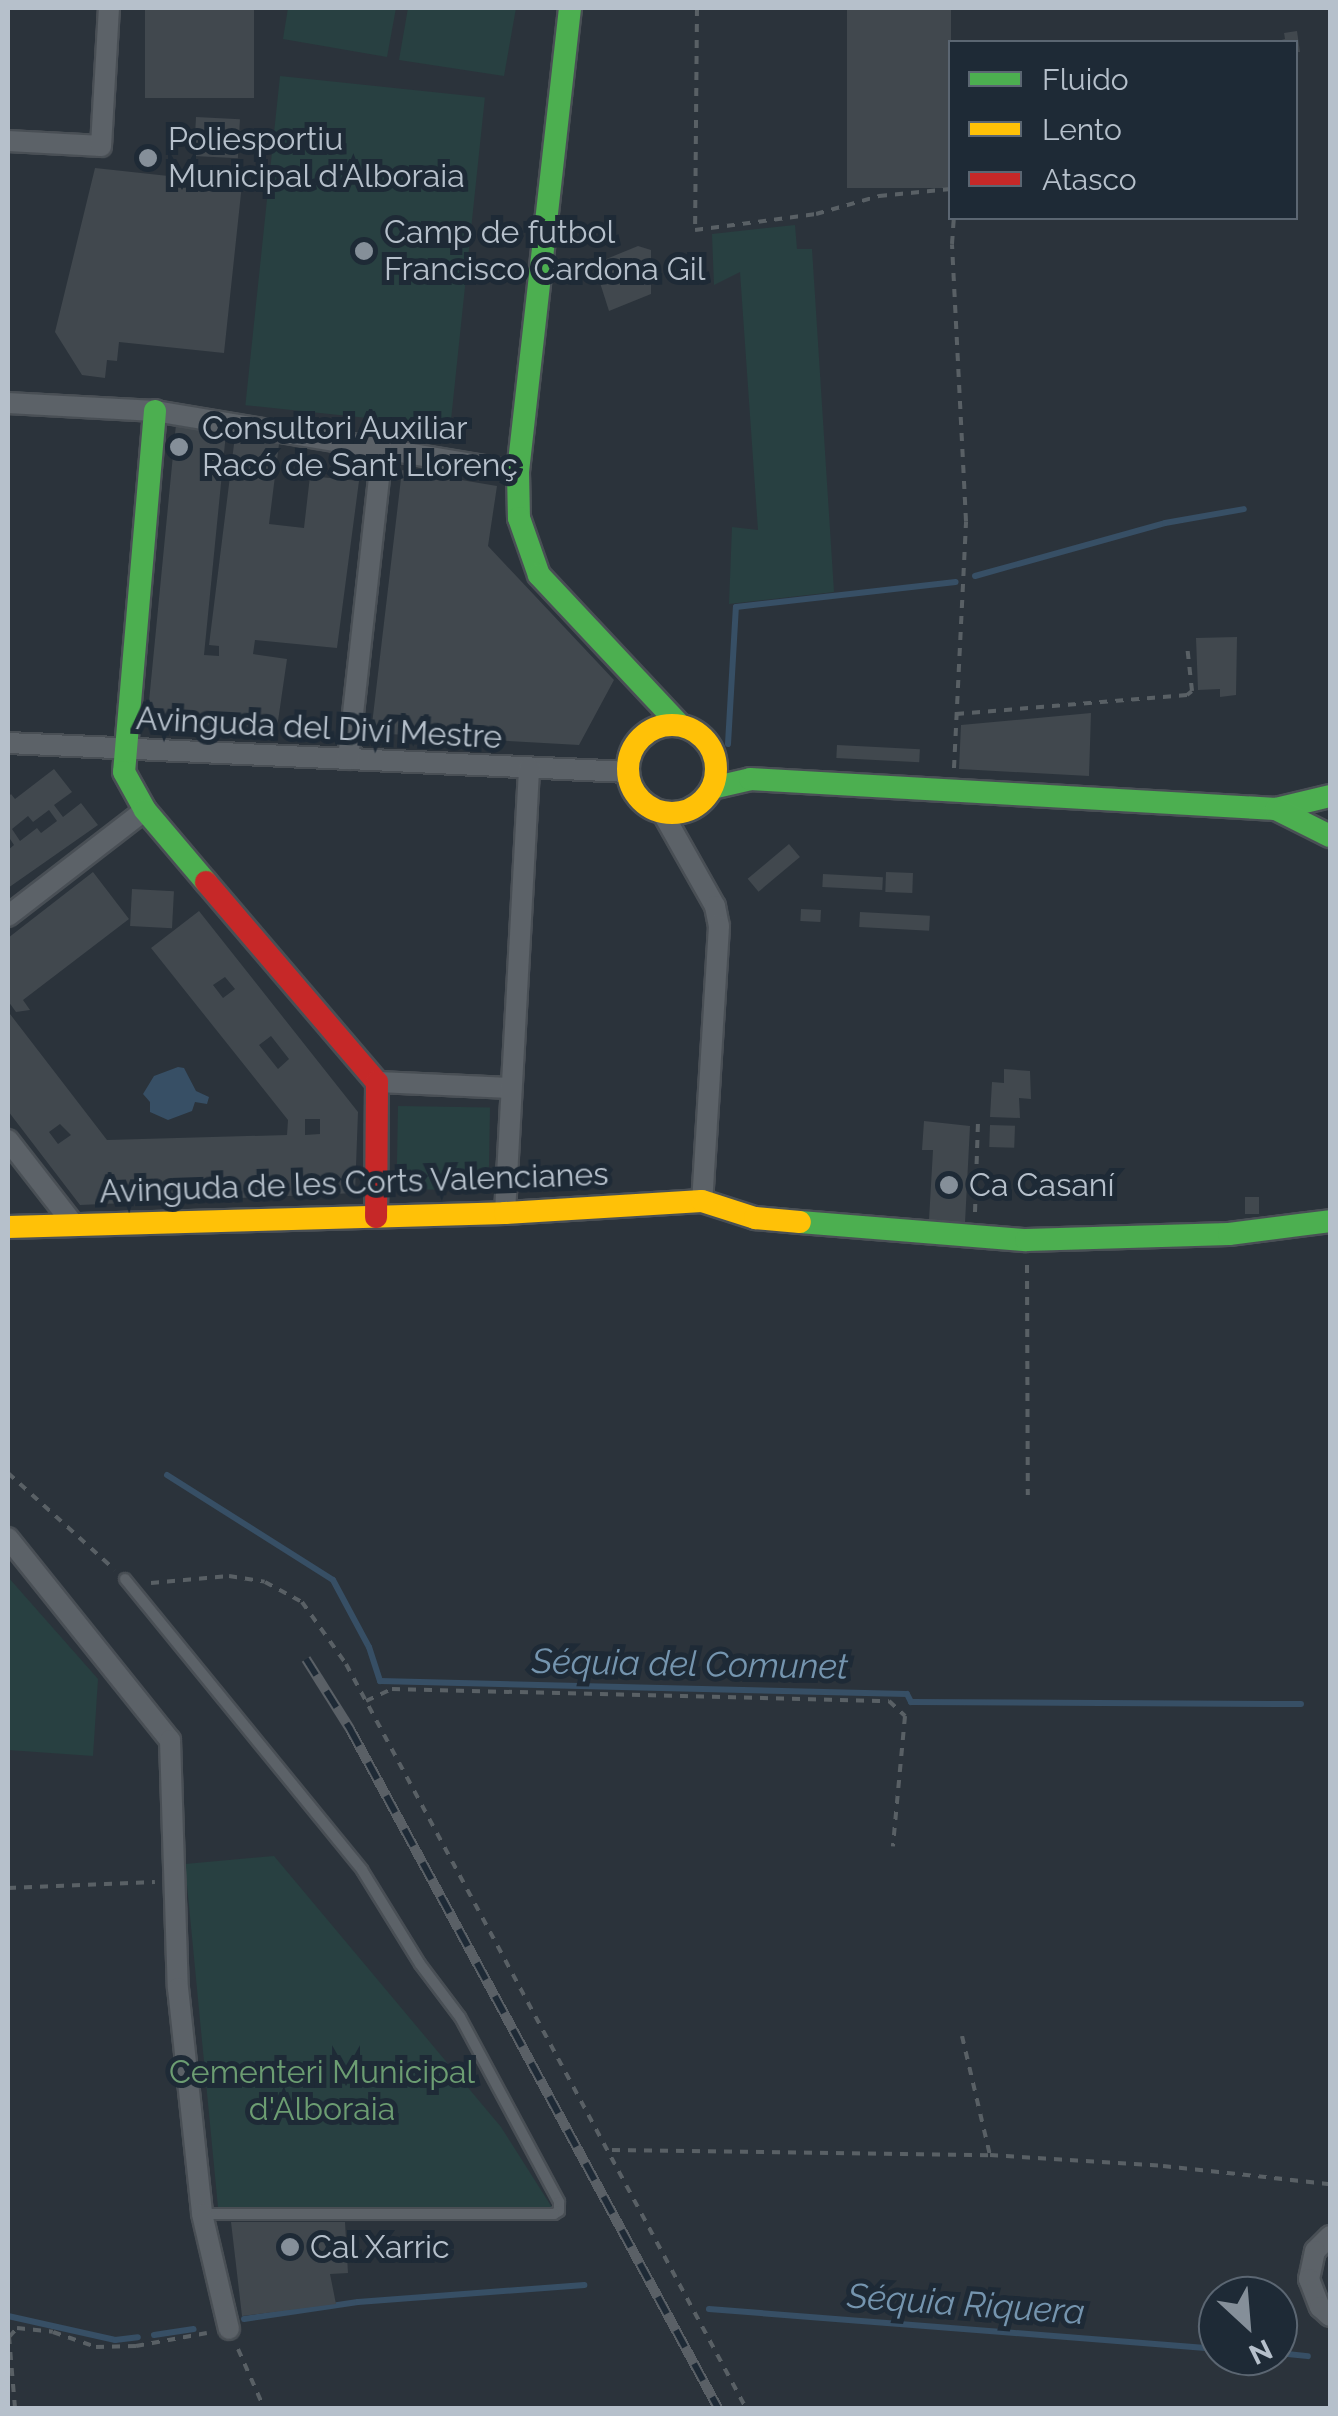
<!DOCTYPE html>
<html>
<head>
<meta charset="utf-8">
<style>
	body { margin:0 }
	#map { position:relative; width:1338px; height:2416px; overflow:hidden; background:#2b333b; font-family:Raleway,sans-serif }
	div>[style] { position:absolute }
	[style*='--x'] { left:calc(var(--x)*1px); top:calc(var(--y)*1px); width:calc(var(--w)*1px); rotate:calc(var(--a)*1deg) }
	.green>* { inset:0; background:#284041; transform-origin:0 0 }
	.water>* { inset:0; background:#374f65 }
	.stream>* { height:6px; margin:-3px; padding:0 3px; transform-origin:3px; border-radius:3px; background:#374f65 }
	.building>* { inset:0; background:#41484e; transform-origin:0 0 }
	.path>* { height:4px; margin-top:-2px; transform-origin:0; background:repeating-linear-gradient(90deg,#596065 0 8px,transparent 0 16px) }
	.roads { filter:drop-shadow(2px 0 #494f55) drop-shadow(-2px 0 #494f55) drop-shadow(0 2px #494f55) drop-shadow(0 -2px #494f55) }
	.lane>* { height:10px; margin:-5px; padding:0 5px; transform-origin:5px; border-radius:5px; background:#5c6268 }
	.street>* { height:20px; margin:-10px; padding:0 10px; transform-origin:10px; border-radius:10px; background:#5c6268 }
	.fast>* { height:22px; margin:-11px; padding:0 11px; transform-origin:11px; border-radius:11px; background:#4caf50 }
	.slow>* { height:22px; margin:-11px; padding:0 11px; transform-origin:11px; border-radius:11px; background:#ffc107 }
	.slow>.ring { margin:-11px; padding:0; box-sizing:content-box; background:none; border:22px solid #ffc107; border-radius:50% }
	.jam>* { height:22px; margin:-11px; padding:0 11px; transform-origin:11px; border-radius:11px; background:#c62828 }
	.rail>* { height:10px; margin-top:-5px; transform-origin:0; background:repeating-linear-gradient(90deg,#1e2a36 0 19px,#5a6066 0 38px); box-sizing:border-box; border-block:2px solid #5a6066 }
	.dots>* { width:28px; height:28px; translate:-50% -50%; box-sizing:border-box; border:5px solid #1e2a36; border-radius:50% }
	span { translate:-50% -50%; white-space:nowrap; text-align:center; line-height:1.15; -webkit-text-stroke:10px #1e2a36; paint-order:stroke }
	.poi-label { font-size:32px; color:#b6c0cb }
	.left { translate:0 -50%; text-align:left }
	.street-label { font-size:32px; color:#b6c0cb }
	.park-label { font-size:32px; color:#6c9d72 }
	.water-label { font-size:35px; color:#7595af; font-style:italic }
	.frame { position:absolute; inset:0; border:10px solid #b6c0cb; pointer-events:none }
	.legend { position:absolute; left:948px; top:40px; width:350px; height:180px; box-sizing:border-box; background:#1e2a36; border:2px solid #5b6672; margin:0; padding:12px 18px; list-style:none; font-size:30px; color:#b6c0cb }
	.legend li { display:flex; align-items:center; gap:20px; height:50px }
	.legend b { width:50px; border:2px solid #5b6672 }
	.north { position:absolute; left:1198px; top:2276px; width:100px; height:100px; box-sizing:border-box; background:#1e2a36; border:2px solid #5b6672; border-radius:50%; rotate:154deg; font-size:28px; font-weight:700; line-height:40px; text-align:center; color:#b6c0cb }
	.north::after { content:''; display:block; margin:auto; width:35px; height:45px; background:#858f99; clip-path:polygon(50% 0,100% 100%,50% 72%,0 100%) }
</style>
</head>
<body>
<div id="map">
	<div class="green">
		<div style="clip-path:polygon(288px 8px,396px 8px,387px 57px,283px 39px)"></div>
		<div style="clip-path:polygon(408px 8px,516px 8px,504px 76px,399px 60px)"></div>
		<div style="left:280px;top:76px;width:206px;height:331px;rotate:6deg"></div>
		<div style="clip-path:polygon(795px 225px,797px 249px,812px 249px,834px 592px,729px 604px,732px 527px,758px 530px,740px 272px,714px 285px,712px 234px)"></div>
		<div style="left:398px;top:1106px;width:92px;height:83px;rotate:1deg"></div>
		<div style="clip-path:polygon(8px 1577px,98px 1679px,93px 1756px,8px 1750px)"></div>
		<div style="clip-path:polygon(274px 1856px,501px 2127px,553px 2209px,218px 2207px,185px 1864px)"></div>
	</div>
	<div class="water">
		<div style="clip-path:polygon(178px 1067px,184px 1068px,196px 1091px,209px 1097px,207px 1104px,195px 1102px,192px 1111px,168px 1120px,150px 1112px,150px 1102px,143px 1094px,154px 1076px)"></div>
	</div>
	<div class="stream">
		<div style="--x:975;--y:576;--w:197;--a:-15.6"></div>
		<div style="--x:1165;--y:523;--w:80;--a:-10"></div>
		<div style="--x:728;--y:744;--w:137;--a:-86.7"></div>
		<div style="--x:736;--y:607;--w:221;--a:-6.5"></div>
		<div style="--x:167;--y:1475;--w:196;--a:32.3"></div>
		<div style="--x:333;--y:1580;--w:76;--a:61.8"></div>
		<div style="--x:369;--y:1647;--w:36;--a:72"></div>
		<div style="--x:380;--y:1681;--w:527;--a:1.41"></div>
		<div style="--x:907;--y:1694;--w:9;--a:63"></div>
		<div style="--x:911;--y:1702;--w:390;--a:0.3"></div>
		<div style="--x:709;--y:2309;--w:511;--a:4.49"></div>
		<div style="--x:8;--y:2316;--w:110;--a:12.6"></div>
		<div style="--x:115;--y:2340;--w:23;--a:-7"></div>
		<div style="--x:244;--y:2319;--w:115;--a:-8.5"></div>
		<div style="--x:358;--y:2302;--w:227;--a:-4.3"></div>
		<div style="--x:154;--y:2335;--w:40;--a:-8.5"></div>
		<div style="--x:1278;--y:2353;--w:30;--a:6"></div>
	</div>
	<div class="building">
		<div style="left:145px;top:8px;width:109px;height:90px"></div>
		<div style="left:847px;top:8px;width:104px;height:180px"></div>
		<div style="clip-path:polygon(1297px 31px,1300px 52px,1296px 52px,1296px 42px,1274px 42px,1285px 39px,1284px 33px)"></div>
		<div style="left:196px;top:117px;width:44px;height:39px;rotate:3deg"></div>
		<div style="clip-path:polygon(95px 168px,242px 184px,224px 353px,119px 342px,117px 361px,107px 360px,105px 378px,82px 375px,55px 332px)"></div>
		<div style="clip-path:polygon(638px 246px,651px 250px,651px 294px,609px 311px,594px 264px)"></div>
		<div style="clip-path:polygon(176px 424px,226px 433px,204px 655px,219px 656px,219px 646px,209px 645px,235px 436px,279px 444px,269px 524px,304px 528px,310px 476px,359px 481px,337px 648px,255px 640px,253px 654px,287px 659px,277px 728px,147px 722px)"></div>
		<div style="clip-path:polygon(402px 470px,497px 486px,488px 546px,614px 680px,579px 745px,371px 733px)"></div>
		<div style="clip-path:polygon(1237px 637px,1236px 695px,1220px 697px,1220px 689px,1198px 690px,1196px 638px)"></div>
		<div style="clip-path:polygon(1091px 713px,1089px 776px,959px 769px,961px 725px)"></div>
		<div style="left:837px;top:745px;width:83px;height:13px;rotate:3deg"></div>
		<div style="clip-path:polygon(evenodd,54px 769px,72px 792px,54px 805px,63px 817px,81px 803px,98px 825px,8px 888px,8px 850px,14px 845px,8px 836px,8px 797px,11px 794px,15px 799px,54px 769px,49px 810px,57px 821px,41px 833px,37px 828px,20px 841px,12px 829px,28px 816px,33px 822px,49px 810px)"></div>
		<div style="left:789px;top:844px;width:17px;height:54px;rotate:50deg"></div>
		<div style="clip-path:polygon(93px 872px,129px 919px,23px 1000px,30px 1010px,16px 1012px,8px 1001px,8px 938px)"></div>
		<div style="left:886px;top:872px;width:27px;height:20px;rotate:2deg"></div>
		<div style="left:823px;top:874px;width:60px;height:13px;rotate:3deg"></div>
		<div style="left:132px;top:889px;width:42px;height:37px;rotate:3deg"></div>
		<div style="left:801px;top:909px;width:20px;height:12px;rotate:3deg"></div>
		<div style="clip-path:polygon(evenodd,199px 911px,358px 1112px,355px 1193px,80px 1205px,8px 1111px,10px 1014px,107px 1140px,287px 1135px,288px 1120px,151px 948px,199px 911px,225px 977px,235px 989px,223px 998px,213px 985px,225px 977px,199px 911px,271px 1036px,289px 1059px,278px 1069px,259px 1045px,271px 1036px,199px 911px,305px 1119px,320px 1119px,320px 1134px,305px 1135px,305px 1119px,199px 911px,60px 1124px,71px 1135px,58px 1144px,49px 1132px,60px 1124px)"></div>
		<div style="left:860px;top:912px;width:70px;height:15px;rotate:3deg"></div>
		<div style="clip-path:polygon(1004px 1069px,1030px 1071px,1031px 1099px,1019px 1098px,1020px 1118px,990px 1117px,992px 1082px,1004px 1083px)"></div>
		<div style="clip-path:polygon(924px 1121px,970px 1126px,965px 1223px,929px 1220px,933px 1150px,922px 1150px)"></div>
		<div style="left:990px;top:1125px;width:25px;height:22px;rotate:2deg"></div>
		<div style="left:1245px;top:1197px;width:14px;height:17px"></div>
		<div style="clip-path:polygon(231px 2222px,345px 2222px,348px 2273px,330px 2274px,336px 2304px,242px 2316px)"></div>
	</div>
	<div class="path">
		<div style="--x:697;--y:8;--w:222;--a:90.5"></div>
		<div style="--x:695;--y:230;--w:122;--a:-7.5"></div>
		<div style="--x:816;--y:214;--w:66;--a:-15.9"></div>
		<div style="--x:879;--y:196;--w:72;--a:-5.6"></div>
		<div style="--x:956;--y:714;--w:232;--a:-4.7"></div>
		<div style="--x:1187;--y:695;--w:6;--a:-39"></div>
		<div style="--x:1192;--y:691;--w:46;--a:-96.2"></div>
		<div style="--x:954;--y:768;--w:247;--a:-87.2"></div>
		<div style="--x:966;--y:521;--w:277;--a:-92.9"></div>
		<div style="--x:952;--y:244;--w:26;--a:-86"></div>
		<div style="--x:975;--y:1212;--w:89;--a:-88.1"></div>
		<div style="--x:1027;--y:1265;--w:230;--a:89.8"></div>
		<div style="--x:8;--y:1473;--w:144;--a:42.2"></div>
		<div style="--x:151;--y:1583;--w:78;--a:-5.1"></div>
		<div style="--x:229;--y:1576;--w:36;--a:9"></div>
		<div style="--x:265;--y:1582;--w:42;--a:28.4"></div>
		<div style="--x:302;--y:1602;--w:76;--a:54.6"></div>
		<div style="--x:346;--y:1664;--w:845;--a:61.74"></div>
		<div style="--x:366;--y:1701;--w:29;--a:-25"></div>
		<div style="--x:392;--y:1689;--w:497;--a:1.4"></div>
		<div style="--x:889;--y:1701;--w:22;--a:43"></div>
		<div style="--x:905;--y:1716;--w:131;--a:95.3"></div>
		<div style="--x:8;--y:1888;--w:147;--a:-2.3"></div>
		<div style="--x:962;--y:2036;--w:122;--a:76.8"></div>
		<div style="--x:612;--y:2150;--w:378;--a:0.8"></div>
		<div style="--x:990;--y:2155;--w:173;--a:3.6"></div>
		<div style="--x:1163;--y:2166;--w:168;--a:6.2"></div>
		<div style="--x:238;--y:2349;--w:64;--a:66.2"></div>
		<div style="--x:15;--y:2408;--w:71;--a:-94.8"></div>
		<div style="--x:9;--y:2337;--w:12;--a:-48"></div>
		<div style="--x:17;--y:2328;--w:36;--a:6"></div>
		<div style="--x:53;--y:2332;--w:46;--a:19.2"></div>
		<div style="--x:96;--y:2347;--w:40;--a:-1.4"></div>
		<div style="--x:136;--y:2346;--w:72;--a:-10.4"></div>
	</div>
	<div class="roads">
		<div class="lane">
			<div style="--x:125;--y:1579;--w:375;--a:50.8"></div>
			<div style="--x:362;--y:1870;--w:110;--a:58.3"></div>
			<div style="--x:420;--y:1964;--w:66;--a:53"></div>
			<div style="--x:460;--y:2017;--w:210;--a:61.8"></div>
			<div style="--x:559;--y:2202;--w:9;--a:90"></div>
			<div style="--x:559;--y:2211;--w:6;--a:149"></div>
			<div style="--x:554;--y:2214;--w:351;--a:180"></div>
		</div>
		<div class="street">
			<div style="--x:8;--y:141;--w:93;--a:3.1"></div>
			<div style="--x:101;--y:146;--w:138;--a:-86.7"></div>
			<div style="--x:8;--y:403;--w:147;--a:3.1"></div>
			<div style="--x:155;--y:411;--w:344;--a:9.5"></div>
			<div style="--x:8;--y:743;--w:620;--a:2.68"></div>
			<div style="--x:348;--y:759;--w:312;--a:-83.7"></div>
			<div style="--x:662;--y:812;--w:108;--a:60.6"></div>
			<div style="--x:715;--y:906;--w:20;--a:79"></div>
			<div style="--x:719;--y:926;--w:276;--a:93.5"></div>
			<div style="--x:8;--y:916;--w:173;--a:-37.7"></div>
			<div style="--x:377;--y:1082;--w:134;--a:2.6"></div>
			<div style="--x:8;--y:1140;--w:108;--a:52.2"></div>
			<div style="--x:505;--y:1213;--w:446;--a:-86.9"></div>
			<div style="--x:8;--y:1538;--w:259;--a:51.3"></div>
			<div style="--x:170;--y:1740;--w:248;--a:88.2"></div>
			<div style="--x:178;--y:1988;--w:227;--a:83.9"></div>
			<div style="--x:202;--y:2214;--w:118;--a:76.8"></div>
			<div style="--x:1330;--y:2236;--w:21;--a:135"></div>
			<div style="--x:1315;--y:2251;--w:29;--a:102"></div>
			<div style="--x:1309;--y:2279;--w:30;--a:69"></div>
			<div style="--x:1320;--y:2307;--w:13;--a:42"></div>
		</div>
		<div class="fast">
			<div style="--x:570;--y:8;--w:467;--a:96.4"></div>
			<div style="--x:518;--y:472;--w:46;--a:88.8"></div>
			<div style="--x:519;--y:518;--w:60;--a:70.7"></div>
			<div style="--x:539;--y:575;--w:206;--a:46.8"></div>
			<div style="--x:155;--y:411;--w:362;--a:94.9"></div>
			<div style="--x:124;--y:772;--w:43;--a:61.1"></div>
			<div style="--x:145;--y:810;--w:94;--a:49.7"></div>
			<div style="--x:712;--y:788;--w:39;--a:-13"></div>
			<div style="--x:750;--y:779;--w:527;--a:3.26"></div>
			<div style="--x:1276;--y:809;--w:56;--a:-13.5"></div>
			<div style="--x:1276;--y:809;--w:60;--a:26.6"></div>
			<div style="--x:800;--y:1222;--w:227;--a:4.6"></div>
			<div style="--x:1026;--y:1240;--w:203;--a:-1.7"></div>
			<div style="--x:1229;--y:1234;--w:102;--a:-7.3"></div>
		</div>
		<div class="slow">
			<div class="ring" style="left:628px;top:725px;width:66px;height:66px"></div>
			<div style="--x:8;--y:1227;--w:497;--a:-1.6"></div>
			<div style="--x:505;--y:1213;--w:197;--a:-3.5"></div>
			<div style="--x:702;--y:1201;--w:56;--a:17.8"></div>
			<div style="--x:755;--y:1218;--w:45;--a:5.1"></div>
		</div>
		<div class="jam">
			<div style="--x:206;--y:882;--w:263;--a:49.5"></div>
			<div style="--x:377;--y:1082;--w:135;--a:90.4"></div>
		</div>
	</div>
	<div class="rail">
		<div style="--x:306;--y:1659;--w:83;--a:57.8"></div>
		<div style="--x:350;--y:1729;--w:772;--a:61.54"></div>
	</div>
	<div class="dots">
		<div style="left:148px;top:158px;background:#858f99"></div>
		<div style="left:364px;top:251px;background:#858f99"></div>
		<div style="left:179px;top:447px;background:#858f99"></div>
		<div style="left:949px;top:1185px;background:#858f99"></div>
		<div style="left:290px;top:2247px;background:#858f99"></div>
	</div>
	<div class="poi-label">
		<span class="left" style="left:168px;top:158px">Poliesportiu<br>Municipal d'Alboraia</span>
		<span class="left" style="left:384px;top:251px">Camp de futbol<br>Francisco Cardona Gil</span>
		<span class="left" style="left:202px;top:447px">Consultori Auxiliar<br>Racó de Sant Llorenç</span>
		<span class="left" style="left:969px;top:1185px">Ca Casaní</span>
		<span class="left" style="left:310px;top:2247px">Cal Xarric</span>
	</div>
	<div class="street-label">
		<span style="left:319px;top:728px;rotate:3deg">Avinguda del Diví Mestre</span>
		<span style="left:354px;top:1183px;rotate:-2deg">Avinguda de les Corts Valencianes</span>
	</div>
	<div class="park-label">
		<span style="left:322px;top:2091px">Cementeri Municipal<br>d'Alboraia</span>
	</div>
	<div class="water-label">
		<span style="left:690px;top:1664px;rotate:1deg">Séquia del Comunet</span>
		<span style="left:966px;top:2304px;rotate:4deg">Séquia Riquera</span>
	</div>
	<div class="frame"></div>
	<ul class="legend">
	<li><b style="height:12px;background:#4caf50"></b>Fluido</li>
	<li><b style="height:12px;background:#ffc107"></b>Lento</li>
	<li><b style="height:12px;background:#c62828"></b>Atasco</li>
	</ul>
	<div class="north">N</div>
</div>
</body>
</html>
